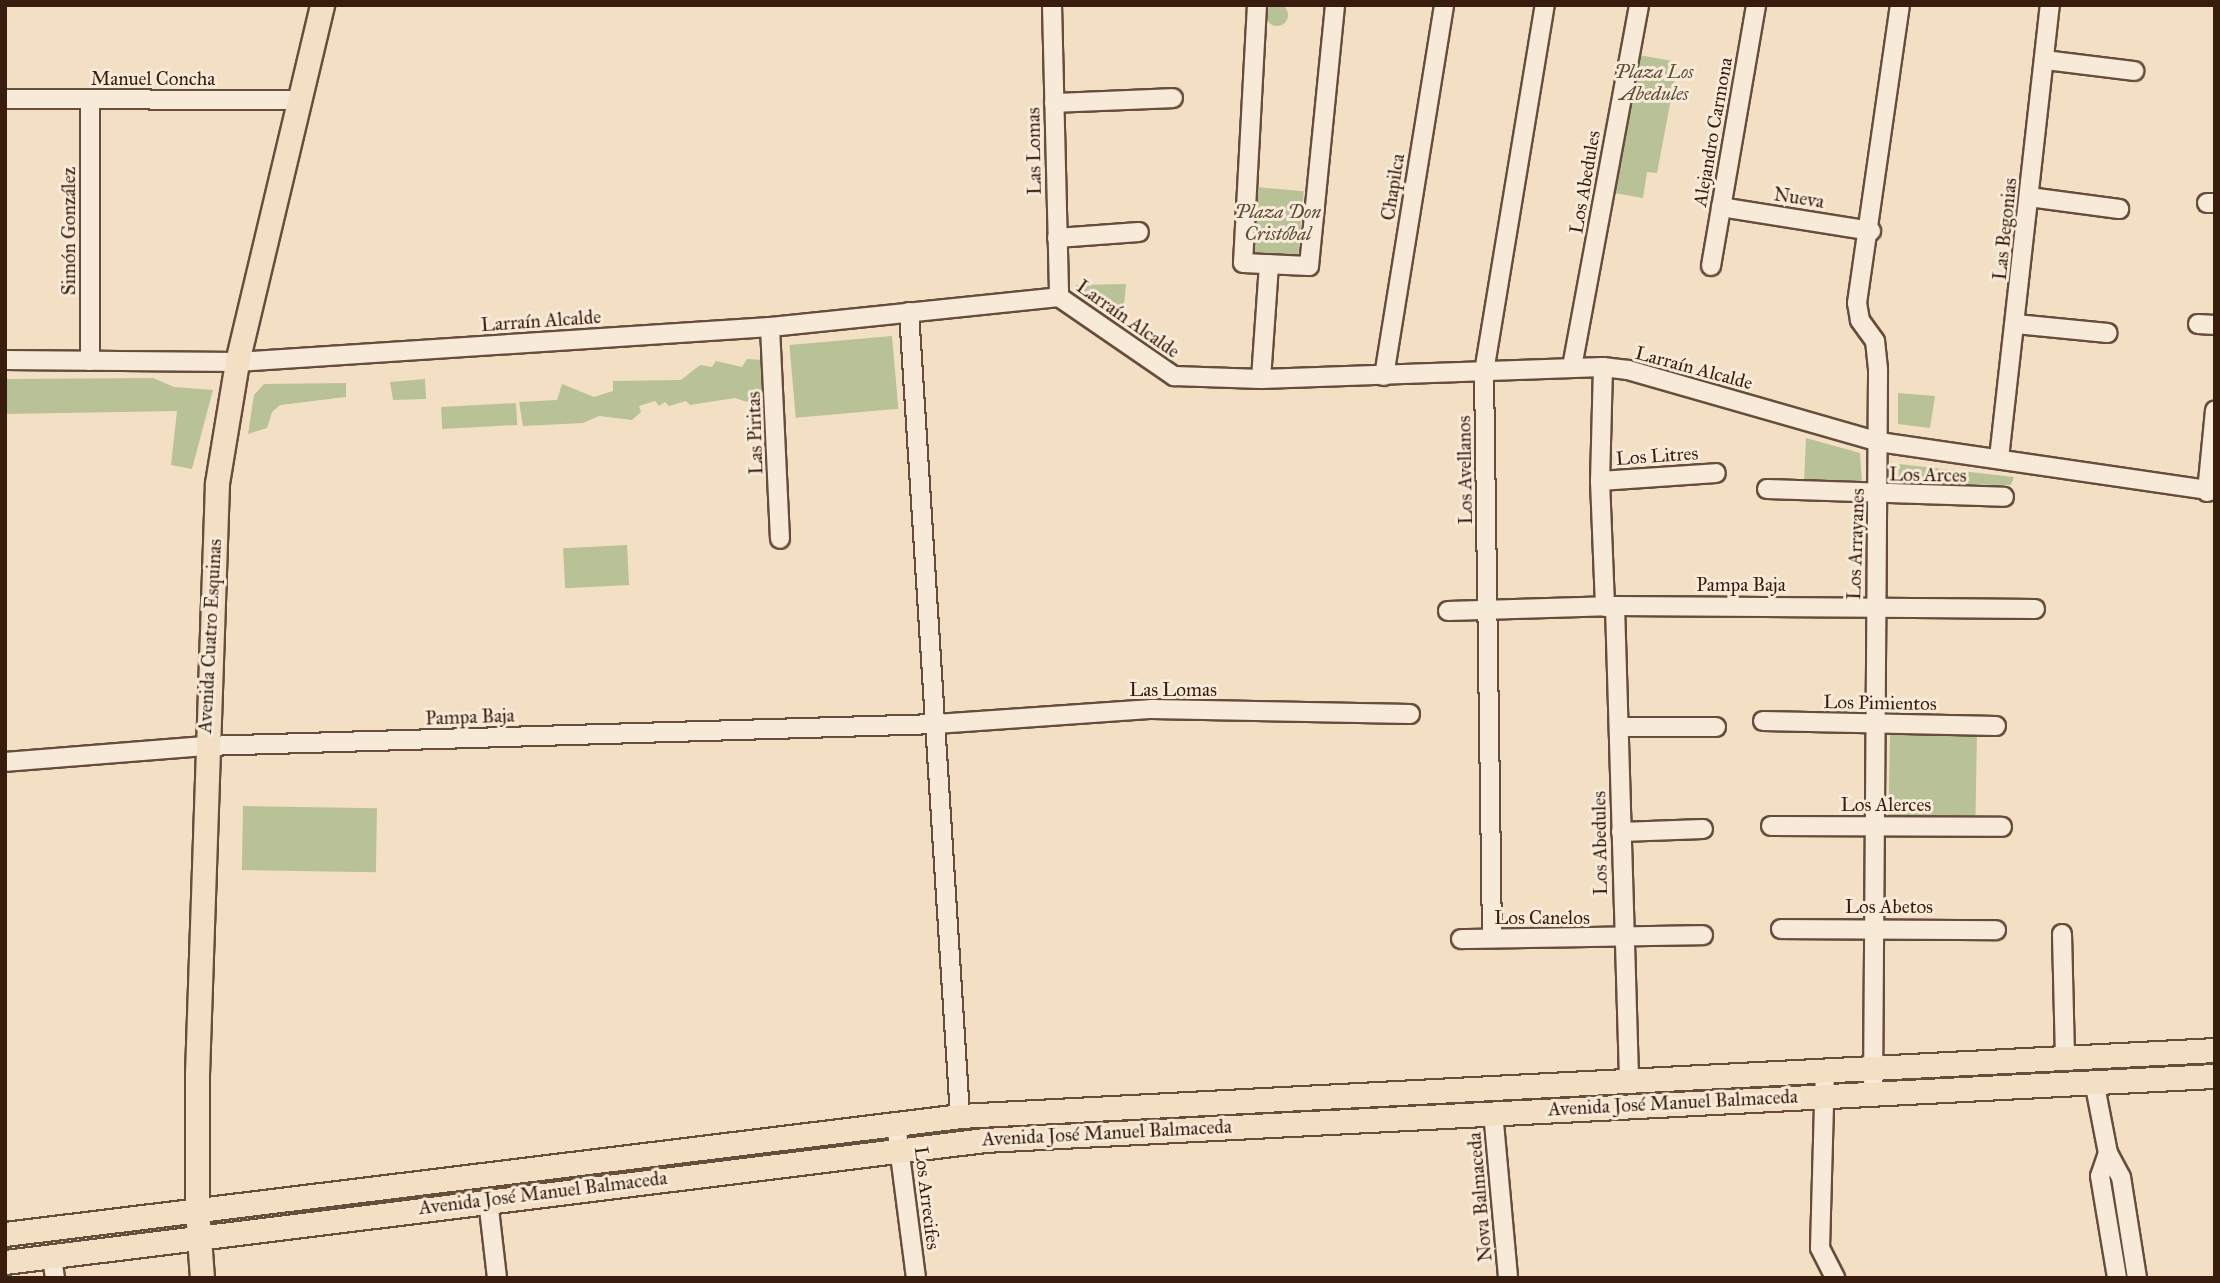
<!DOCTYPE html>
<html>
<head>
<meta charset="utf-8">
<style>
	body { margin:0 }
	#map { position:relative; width:2220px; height:1283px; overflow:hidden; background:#f3dfc4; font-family:"IM FELL Great Primer",serif }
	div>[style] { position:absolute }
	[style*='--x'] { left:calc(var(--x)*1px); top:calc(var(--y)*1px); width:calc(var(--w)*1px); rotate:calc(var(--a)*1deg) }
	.green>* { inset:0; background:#b9c296; transform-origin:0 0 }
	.round { border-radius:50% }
	.roads { filter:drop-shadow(2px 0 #674d3c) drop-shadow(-2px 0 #674d3c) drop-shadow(0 2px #674d3c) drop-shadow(0 -2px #674d3c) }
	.minor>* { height:18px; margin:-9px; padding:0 9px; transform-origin:9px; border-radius:9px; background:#f7ead9 }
	.major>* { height:23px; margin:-11.5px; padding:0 11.5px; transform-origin:11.5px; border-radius:11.5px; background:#f3dfc4 }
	span { translate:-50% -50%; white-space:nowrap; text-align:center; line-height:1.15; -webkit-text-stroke:6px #f7ead9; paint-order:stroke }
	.park-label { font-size:19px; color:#5f4e37; font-style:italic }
	.street-label { font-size:19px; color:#381c0e }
	.frame { position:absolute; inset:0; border:7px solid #381c0e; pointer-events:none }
</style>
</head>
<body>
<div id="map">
	<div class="green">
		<div class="round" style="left:1266px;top:4px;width:22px;height:22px"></div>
		<div style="clip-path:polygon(1639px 55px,1678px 62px,1657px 173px,1647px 172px,1643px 198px,1614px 193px)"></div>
		<div style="left:1256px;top:187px;width:48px;height:67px;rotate:5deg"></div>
		<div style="clip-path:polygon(1126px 284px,1123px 316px,1075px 285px)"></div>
		<div style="left:892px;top:336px;width:73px;height:103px;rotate:85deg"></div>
		<div style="clip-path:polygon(747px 359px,766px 360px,769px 400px,763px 407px,755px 397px,747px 402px,735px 398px,690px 405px,686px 401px,669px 406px,665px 402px,659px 406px,655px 401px,639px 406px,641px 412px,632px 420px,599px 416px,583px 423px,523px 426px,519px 402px,557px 400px,562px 384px,594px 397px,613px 391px,613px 381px,681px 380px,700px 365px,712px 367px,716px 361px,742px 367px)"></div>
		<div style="clip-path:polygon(153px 378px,174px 387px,213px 390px,192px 469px,171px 465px,177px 411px,5px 414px,5px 379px)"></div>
		<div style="clip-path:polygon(425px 379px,426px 399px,393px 400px,390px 382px)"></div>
		<div style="clip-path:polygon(346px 383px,346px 397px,280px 405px,272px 412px,267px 428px,248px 434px,254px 395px,264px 384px)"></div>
		<div style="clip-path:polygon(1898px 393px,1935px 396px,1930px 428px,1898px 424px)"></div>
		<div style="left:516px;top:403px;width:22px;height:75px;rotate:87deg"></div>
		<div style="clip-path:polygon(1806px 438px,1860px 453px,1862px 483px,1804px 484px)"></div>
		<div style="clip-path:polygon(1899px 464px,2014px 477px,2011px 485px,1898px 484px)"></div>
		<div style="left:627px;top:545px;width:40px;height:64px;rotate:87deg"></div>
		<div style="left:1890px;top:731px;width:87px;height:88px;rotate:1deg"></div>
		<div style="left:243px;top:806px;width:134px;height:64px;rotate:1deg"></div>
	</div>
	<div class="roads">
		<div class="minor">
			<div style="--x:1052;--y:5;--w:292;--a:88.6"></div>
			<div style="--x:1257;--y:5;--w:258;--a:93.1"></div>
			<div style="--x:1243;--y:263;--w:66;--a:2.6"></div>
			<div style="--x:1309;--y:266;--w:262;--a:-84.3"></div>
			<div style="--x:2045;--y:60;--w:90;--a:7"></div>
			<div style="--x:5;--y:99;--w:296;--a:0.2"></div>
			<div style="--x:1054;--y:103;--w:119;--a:-2.4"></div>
			<div style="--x:2029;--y:197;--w:91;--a:7.6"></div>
			<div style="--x:2207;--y:203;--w:8;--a:0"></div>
			<div style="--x:1721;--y:207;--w:152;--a:9.1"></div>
			<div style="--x:1057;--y:238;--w:82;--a:-4.2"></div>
			<div style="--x:1711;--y:266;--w:265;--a:-80.2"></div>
			<div style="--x:909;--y:312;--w:806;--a:86.37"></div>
			<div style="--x:2016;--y:324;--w:92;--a:5.6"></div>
			<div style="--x:2198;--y:324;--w:17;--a:3"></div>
			<div style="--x:770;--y:327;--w:212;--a:87.3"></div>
			<div style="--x:5;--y:360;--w:232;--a:0.5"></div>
			<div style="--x:237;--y:362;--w:534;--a:-3.76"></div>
			<div style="--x:770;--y:327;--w:291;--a:-5.9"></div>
			<div style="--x:1059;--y:297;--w:140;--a:34.5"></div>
			<div style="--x:1174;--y:376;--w:87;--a:2"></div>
			<div style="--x:1261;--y:379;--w:342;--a:-2"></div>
			<div style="--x:1603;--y:367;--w:25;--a:7"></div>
			<div style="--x:1628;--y:370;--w:261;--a:16"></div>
			<div style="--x:1879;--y:442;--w:340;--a:8.3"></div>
			<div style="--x:90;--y:361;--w:261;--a:-90"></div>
			<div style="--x:1572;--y:367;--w:368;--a:-79.5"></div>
			<div style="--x:1603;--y:367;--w:114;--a:91.5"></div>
			<div style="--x:1600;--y:481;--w:126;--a:87.7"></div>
			<div style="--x:1384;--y:376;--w:376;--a:-80.8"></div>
			<div style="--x:1261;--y:379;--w:115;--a:-86"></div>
			<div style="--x:1999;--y:458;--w:456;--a:-83.6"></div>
			<div style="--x:1600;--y:481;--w:116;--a:-3.9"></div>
			<div style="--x:1767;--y:489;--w:237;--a:1.9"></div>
			<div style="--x:2207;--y:492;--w:82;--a:-84.4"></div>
			<div style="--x:1615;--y:606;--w:473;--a:88.3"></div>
			<div style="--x:1448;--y:611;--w:167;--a:-1.7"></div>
			<div style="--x:1615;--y:606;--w:420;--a:0.4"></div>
			<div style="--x:1763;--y:721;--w:233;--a:1.2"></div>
			<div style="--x:1619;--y:727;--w:97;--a:0"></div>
			<div style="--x:5;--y:762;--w:201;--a:-4.6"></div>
			<div style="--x:205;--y:746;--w:731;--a:-1.72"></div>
			<div style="--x:936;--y:724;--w:217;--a:-4"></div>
			<div style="--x:1152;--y:709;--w:258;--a:1.1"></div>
			<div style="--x:1771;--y:826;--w:231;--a:0.2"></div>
			<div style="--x:1621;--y:832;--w:82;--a:-2.1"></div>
			<div style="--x:1781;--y:929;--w:215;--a:0.3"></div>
			<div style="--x:2062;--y:934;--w:122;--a:88.6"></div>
			<div style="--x:1492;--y:938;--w:566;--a:-90.81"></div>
			<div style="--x:1484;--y:372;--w:372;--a:-80.6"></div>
			<div style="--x:1461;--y:939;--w:242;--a:-0.9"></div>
			<div style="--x:1825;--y:1069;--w:179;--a:91.6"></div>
			<div style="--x:1820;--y:1248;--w:34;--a:63"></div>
			<div style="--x:2094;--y:1081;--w:73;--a:79"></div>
			<div style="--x:2108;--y:1153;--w:27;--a:62"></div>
			<div style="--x:2121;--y:1177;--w:102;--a:81"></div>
			<div style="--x:1873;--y:1093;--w:724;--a:-89.6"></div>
			<div style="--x:1878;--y:369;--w:28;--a:-96"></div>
			<div style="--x:1875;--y:341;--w:26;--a:-126"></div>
			<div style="--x:1860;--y:320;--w:17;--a:-100"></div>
			<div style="--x:1857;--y:303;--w:301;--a:-81.8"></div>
			<div style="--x:1493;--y:1112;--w:167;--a:84.8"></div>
			<div style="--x:896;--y:1124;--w:155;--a:82.6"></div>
			<div style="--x:2108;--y:1153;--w:24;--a:109"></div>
			<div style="--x:2100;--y:1176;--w:103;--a:80.5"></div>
			<div style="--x:488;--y:1200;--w:79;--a:83.4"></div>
			<div style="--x:52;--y:1257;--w:21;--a:82"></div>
		</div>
		<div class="major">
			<div style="--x:5;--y:1234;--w:962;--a:-7.04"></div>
			<div style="--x:960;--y:1116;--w:1257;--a:-3.01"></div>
			<div style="--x:5;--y:1262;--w:987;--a:-7.1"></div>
			<div style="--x:984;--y:1140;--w:1233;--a:-2.98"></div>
			<div style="--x:202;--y:1278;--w:68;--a:-94.2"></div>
			<div style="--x:197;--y:1210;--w:136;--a:-90"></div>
			<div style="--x:197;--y:1074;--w:591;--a:-88.06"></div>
			<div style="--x:217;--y:483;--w:123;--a:-80.6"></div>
			<div style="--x:237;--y:362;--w:367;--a:-76.6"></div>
		</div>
	</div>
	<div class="park-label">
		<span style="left:1654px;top:83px">Plaza Los<br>Abedules</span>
		<span style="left:1278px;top:223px">Plaza Don<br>Cristóbal</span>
	</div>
	<div class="street-label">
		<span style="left:153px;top:79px">Manuel Concha</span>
		<span style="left:1713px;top:132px;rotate:-80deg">Alejandro Carmona</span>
		<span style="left:1034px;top:151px;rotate:-91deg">Las Lomas</span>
		<span style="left:1585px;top:182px;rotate:-80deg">Los Abedules</span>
		<span style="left:1393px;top:187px;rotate:-81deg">Chapilca</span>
		<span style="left:1799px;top:198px;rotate:9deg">Nueva</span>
		<span style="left:2005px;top:229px;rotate:-84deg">Las Begonias</span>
		<span style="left:69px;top:231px;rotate:-90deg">Simón González</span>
		<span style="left:1128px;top:319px;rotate:35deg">Larraín Alcalde</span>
		<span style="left:541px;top:321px;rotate:-4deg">Larraín Alcalde</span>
		<span style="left:1694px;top:368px;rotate:15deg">Larraín Alcalde</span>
		<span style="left:755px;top:433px;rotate:-92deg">Las Piritas</span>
		<span style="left:1657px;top:456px;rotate:-4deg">Los Litres</span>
		<span style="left:1465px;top:470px;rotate:-91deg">Los Avellanos</span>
		<span style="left:1928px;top:475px;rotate:1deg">Los Arces</span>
		<span style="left:1856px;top:544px;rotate:-88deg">Los Arrayanes</span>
		<span style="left:1741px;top:585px">Pampa Baja</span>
		<span style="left:210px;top:636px;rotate:-87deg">Avenida Cuatro Esquinas</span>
		<span style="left:1173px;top:690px">Las Lomas</span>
		<span style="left:1880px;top:703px;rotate:1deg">Los Pimientos</span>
		<span style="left:470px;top:717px;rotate:-2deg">Pampa Baja</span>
		<span style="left:1886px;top:805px">Los Alerces</span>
		<span style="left:1600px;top:843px;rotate:-91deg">Los Abedules</span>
		<span style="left:1889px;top:907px">Los Abetos</span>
		<span style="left:1542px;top:918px">Los Canelos</span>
		<span style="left:1673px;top:1103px;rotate:-3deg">Avenida José Manuel Balmaceda</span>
		<span style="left:1107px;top:1133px;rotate:-3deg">Avenida José Manuel Balmaceda</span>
		<span style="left:543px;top:1193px;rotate:-7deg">Avenida José Manuel Balmaceda</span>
		<span style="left:1480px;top:1197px;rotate:-95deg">Nova Balmaceda</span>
		<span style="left:927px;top:1198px;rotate:83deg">Los Arrecifes</span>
	</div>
	<div class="frame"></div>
</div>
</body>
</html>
